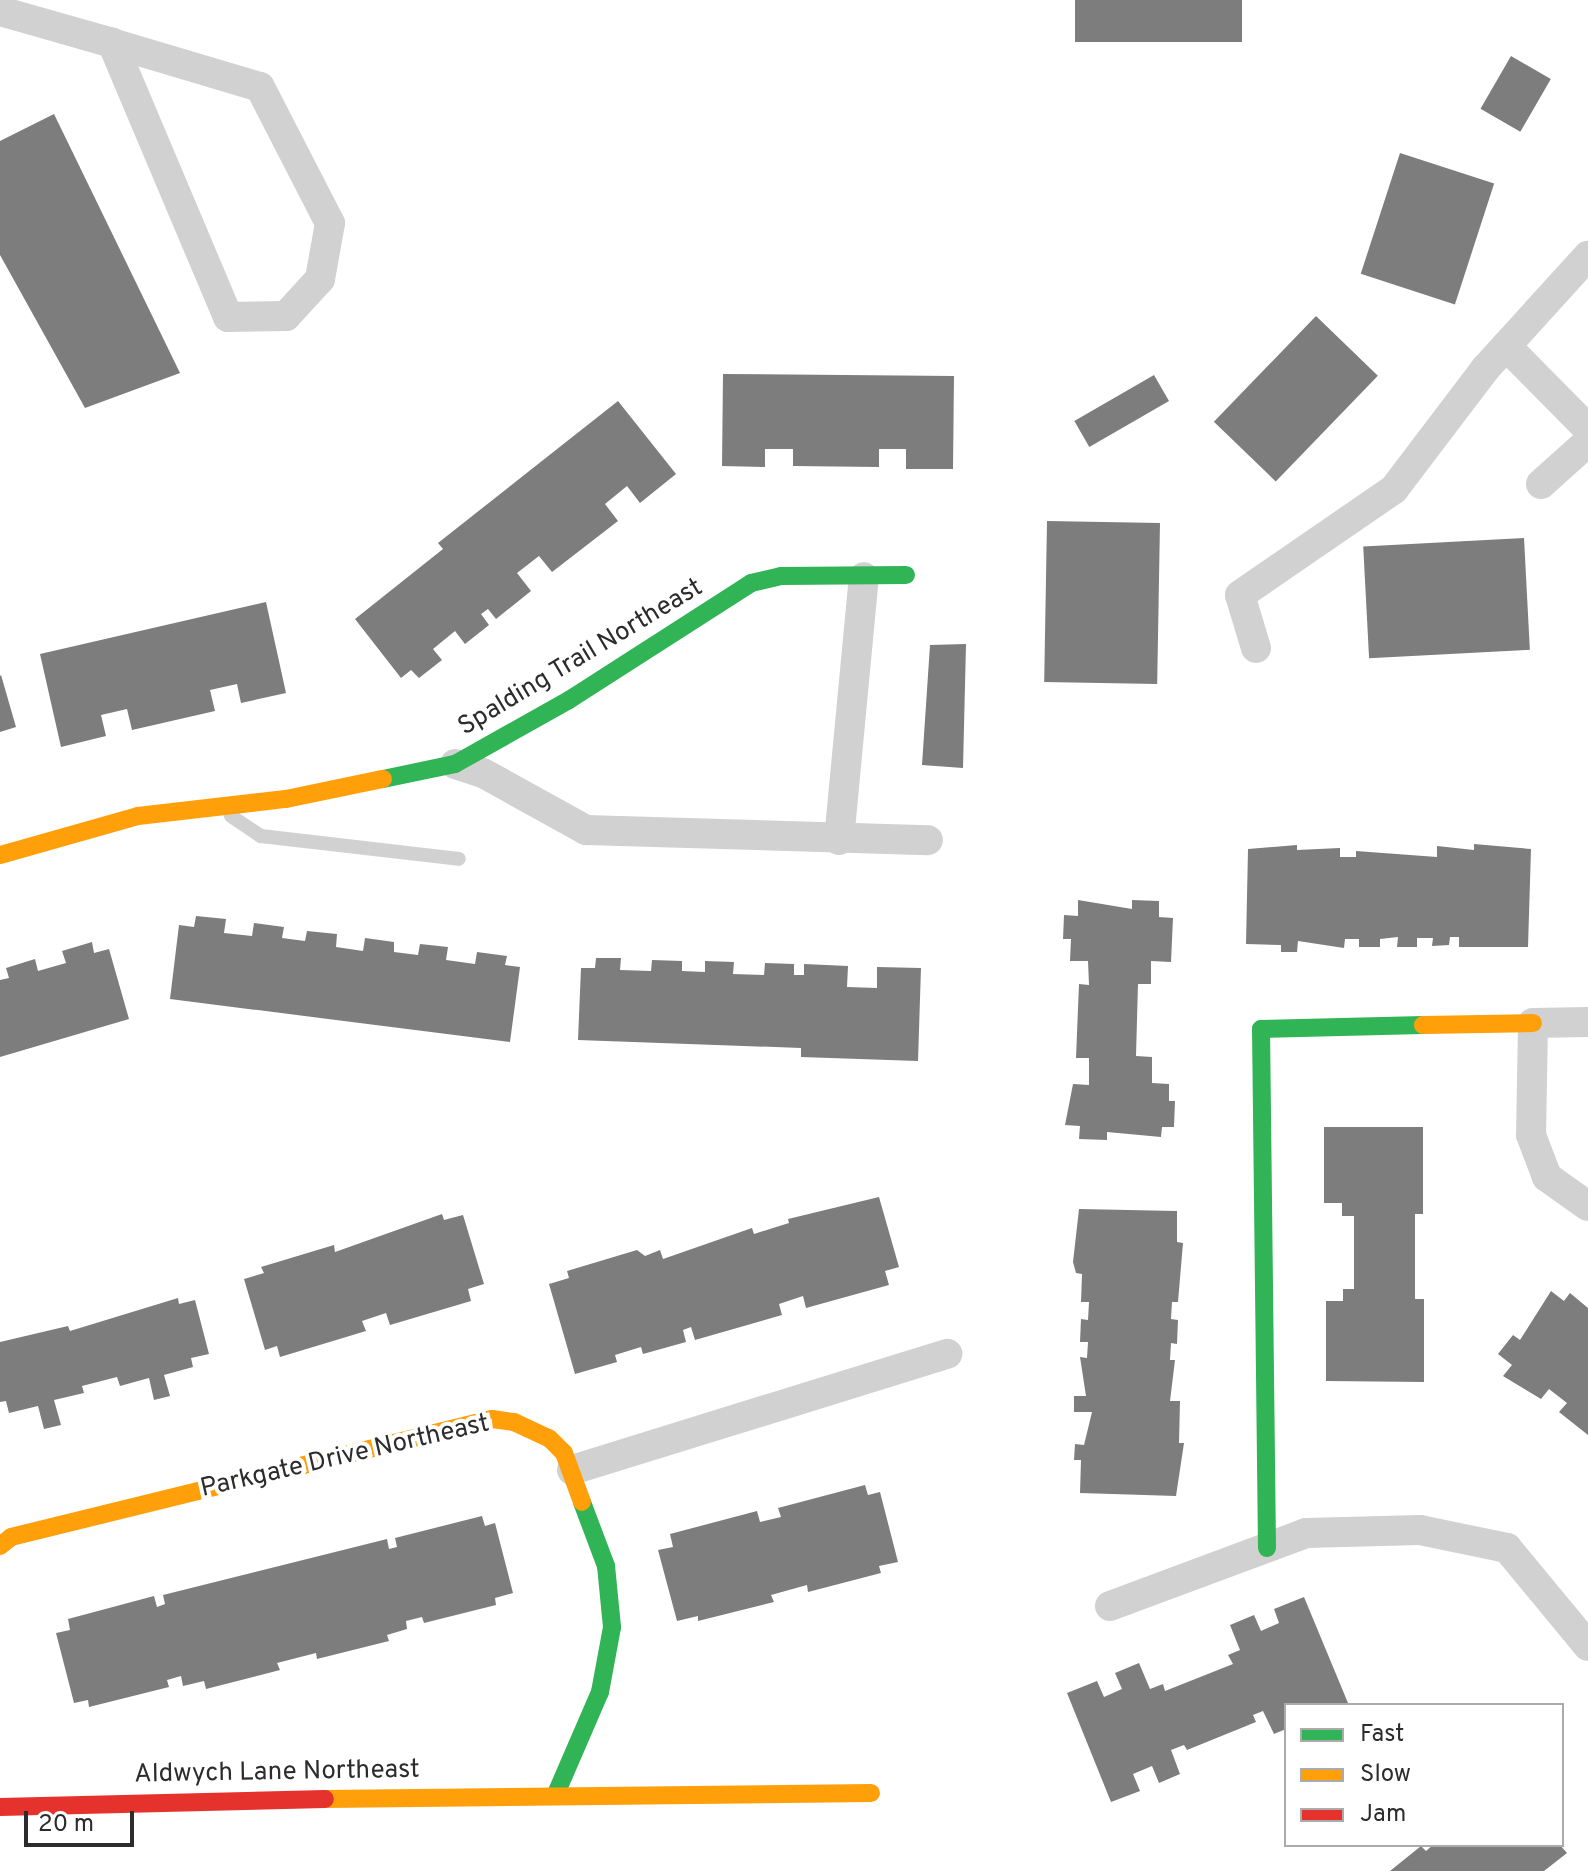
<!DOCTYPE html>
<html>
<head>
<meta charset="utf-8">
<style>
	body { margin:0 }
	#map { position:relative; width:1588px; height:1871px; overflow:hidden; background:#fff; font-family:Overpass,sans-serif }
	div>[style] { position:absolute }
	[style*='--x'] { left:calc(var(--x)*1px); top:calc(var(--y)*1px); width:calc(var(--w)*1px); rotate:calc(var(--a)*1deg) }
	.building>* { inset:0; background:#7d7d7d; transform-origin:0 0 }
	.lane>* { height:14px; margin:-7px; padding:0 7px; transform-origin:7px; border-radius:7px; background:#d1d1d1 }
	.street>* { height:30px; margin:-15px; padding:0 15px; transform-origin:15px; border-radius:15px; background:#d1d1d1 }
	.fast>* { height:18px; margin:-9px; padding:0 9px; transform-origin:9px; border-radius:9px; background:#30b455 }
	.slow>* { height:18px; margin:-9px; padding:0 9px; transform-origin:9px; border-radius:9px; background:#ff9f0a }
	.jam>* { height:18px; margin:-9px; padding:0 9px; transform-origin:9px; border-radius:9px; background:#e5322d }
	span { translate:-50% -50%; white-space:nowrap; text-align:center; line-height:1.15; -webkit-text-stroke:8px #fff; paint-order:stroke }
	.street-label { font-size:26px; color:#2c2c2c }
	.legend { position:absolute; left:1284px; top:1703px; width:280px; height:144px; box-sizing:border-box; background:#fff; border:2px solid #ababab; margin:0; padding:10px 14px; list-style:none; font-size:24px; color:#2c2c2c }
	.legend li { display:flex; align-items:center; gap:16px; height:40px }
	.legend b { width:40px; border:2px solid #ababab }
	.scale { position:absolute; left:24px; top:1811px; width:110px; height:36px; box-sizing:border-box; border:4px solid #2c2c2c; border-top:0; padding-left:10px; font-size:24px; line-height:28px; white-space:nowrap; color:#2c2c2c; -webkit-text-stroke:6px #fff; paint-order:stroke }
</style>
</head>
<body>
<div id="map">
	<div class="building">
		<div style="left:1075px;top:0;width:167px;height:42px"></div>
		<div style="left:1511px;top:56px;width:46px;height:61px;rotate:30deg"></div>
		<div style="clip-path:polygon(54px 114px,180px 373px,85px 408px,0 255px,0 141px)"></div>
		<div style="left:1400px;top:153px;width:99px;height:127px;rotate:18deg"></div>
		<div style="left:1316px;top:316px;width:86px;height:147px;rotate:44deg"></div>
		<div style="clip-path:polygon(723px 374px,954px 376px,953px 469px,906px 469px,906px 449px,879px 449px,879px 467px,793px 466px,793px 449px,765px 449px,765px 467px,722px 466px)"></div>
		<div style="left:1154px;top:375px;width:30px;height:92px;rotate:60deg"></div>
		<div style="clip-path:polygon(618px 401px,676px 474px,640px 503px,627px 486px,605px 504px,618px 521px,552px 572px,539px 556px,517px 573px,531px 591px,496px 619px,488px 609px,481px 614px,489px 625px,465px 644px,455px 631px,433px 649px,442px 660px,419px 678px,411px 670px,401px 678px,355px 619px,443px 549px,438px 543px)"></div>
		<div style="left:1047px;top:521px;width:113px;height:161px;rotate:1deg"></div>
		<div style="left:1524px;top:538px;width:112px;height:161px;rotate:87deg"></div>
		<div style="clip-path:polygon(266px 602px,286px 693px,241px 703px,237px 684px,210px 690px,215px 711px,132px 730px,127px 709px,101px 715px,106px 736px,61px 747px,40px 654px)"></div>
		<div style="clip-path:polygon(966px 644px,963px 768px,922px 765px,930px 645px)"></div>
		<div style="clip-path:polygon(1px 675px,16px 727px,0 732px,0 676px)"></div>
		<div style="clip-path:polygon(1474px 844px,1531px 849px,1528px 947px,1459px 947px,1459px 937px,1450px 937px,1449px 945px,1432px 946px,1433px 938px,1417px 938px,1417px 947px,1397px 947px,1398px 937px,1380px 939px,1380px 947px,1359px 947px,1359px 939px,1345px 939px,1344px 948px,1298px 941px,1297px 952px,1281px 952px,1281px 945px,1246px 944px,1248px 849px,1297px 845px,1297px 850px,1340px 848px,1340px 857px,1356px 857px,1356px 851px,1437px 857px,1437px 846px,1474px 850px)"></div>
		<div style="clip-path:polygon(1078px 900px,1132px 909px,1132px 900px,1159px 901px,1159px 917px,1173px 918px,1171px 962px,1151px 961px,1151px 984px,1138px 984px,1136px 1056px,1152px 1057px,1152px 1083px,1169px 1084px,1169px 1101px,1175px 1101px,1174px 1127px,1162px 1127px,1161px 1137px,1107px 1132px,1107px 1140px,1079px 1139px,1080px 1126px,1065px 1125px,1073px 1084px,1089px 1085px,1089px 1058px,1076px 1058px,1079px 984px,1089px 985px,1088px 961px,1070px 961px,1071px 939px,1063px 939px,1064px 915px,1078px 916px)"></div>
		<div style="clip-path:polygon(196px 916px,226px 919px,224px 933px,252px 936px,254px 923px,284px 927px,282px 938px,305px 941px,307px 931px,337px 934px,336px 947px,363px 951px,365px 938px,394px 942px,394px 952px,418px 955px,420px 944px,448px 947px,446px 960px,475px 964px,477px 952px,507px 956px,505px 965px,520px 967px,510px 1042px,170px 999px,179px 925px,194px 927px)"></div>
		<div style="clip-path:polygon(92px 942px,94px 953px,109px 949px,129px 1019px,0 1057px,0 980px,9px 978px,6px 968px,35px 959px,38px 971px,66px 963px,62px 951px)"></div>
		<div style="clip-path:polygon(596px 958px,621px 958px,620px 970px,651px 971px,652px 960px,682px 961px,682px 971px,705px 972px,705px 961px,734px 962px,733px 974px,764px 975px,765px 963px,794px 964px,794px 975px,804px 975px,804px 964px,848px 966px,847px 987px,877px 988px,877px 967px,921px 968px,918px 1061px,801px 1057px,801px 1048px,578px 1040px,581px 968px,595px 968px)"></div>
		<div style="clip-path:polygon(1324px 1127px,1423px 1127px,1423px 1214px,1415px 1214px,1415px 1299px,1424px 1299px,1424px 1382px,1326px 1381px,1326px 1301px,1343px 1301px,1343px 1289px,1354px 1289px,1354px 1216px,1342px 1216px,1342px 1203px,1324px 1203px)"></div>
		<div style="clip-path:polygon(879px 1197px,899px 1267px,885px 1271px,889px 1285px,806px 1308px,803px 1296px,779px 1304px,782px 1315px,695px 1340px,691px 1327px,683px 1330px,686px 1342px,643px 1354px,641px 1347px,615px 1355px,617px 1362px,575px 1374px,549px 1284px,569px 1278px,567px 1271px,637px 1250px,645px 1256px,660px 1250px,663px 1259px,752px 1228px,754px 1234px,789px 1223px,788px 1219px)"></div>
		<div style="clip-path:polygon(1079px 1209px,1177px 1211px,1177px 1242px,1183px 1243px,1178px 1302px,1172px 1302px,1171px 1319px,1178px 1320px,1177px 1344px,1171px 1343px,1170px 1360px,1175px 1360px,1170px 1401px,1180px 1401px,1179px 1443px,1184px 1443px,1176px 1496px,1080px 1493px,1081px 1460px,1074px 1460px,1075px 1444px,1084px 1445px,1092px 1412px,1074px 1412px,1074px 1396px,1086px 1396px,1080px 1357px,1087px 1358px,1088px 1342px,1080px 1342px,1081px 1319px,1088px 1320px,1089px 1302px,1081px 1302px,1082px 1274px,1076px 1273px,1073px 1262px)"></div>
		<div style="clip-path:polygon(442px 1214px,444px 1220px,463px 1215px,484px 1284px,468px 1289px,471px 1301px,390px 1325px,386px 1313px,362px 1321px,366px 1331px,280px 1357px,277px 1346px,265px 1350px,244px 1279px,264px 1273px,261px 1267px,334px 1245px,335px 1252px)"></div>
		<div style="clip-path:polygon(1551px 1291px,1564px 1301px,1570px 1293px,1588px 1308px,1588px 1435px,1559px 1412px,1567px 1403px,1549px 1389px,1541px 1399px,1503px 1376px,1512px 1365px,1498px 1354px,1513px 1335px,1520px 1340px)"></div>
		<div style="clip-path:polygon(178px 1298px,179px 1304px,195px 1300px,209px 1354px,191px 1358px,193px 1367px,164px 1375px,170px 1396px,154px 1400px,149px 1378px,120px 1386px,117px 1377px,82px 1386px,84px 1393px,54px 1400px,61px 1425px,44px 1429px,38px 1406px,9px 1413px,6px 1401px,0 1402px,0 1342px,68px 1326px,70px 1331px)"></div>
		<div style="clip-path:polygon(865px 1485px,868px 1495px,880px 1492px,898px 1562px,879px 1566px,881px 1573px,808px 1592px,807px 1585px,771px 1595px,774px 1602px,698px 1621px,698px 1616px,677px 1621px,658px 1550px,673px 1547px,670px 1534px,757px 1511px,760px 1522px,781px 1517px,778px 1508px)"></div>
		<div style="clip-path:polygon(482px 1516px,485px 1526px,495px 1523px,513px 1593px,495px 1598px,496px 1605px,424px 1623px,422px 1617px,406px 1621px,407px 1629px,387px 1635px,389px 1641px,317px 1659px,316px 1653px,277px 1663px,280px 1670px,206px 1689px,204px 1681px,183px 1686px,181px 1676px,167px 1680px,169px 1687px,89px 1707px,88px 1700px,74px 1703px,56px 1633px,70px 1630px,68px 1619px,154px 1596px,157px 1607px,165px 1604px,163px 1595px,387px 1539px,389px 1549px,397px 1547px,395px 1538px)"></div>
		<div style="clip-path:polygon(1304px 1597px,1348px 1703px,1286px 1705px,1286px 1729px,1274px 1734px,1263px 1711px,1253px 1715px,1256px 1722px,1187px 1750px,1184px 1745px,1171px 1750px,1180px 1774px,1159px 1783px,1152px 1766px,1133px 1774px,1140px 1791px,1111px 1802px,1067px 1693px,1097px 1681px,1104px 1697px,1122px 1689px,1115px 1673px,1139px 1663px,1150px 1689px,1163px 1684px,1165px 1691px,1233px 1664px,1228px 1655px,1240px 1650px,1230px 1625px,1254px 1615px,1261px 1631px,1279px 1623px,1274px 1609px)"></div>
		<div style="clip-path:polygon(1433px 1845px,1560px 1845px,1567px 1853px,1544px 1871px,1390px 1871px,1421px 1846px,1426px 1851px)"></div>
	</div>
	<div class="lane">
		<div style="--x:231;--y:816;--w:36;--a:34"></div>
		<div style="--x:261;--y:836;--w:199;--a:6.6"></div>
	</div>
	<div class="street">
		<div style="--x:0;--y:11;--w:116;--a:15.9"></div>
		<div style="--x:112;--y:43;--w:154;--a:16.6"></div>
		<div style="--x:260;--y:87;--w:153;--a:62.8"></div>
		<div style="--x:330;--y:223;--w:57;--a:100.1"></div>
		<div style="--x:320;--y:279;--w:50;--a:132.6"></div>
		<div style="--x:286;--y:316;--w:58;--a:179"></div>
		<div style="--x:228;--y:317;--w:298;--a:-112.9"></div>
		<div style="--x:1506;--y:346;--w:117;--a:45.3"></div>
		<div style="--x:1541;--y:484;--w:63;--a:-41.8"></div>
		<div style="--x:1256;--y:648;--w:55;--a:-106.8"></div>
		<div style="--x:1240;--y:595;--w:187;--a:-34.5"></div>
		<div style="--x:1394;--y:489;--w:151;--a:-52.8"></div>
		<div style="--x:1485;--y:369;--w:153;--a:-47.7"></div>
		<div style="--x:455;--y:764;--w:29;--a:18"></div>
		<div style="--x:483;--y:773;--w:118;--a:29"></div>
		<div style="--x:586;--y:830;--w:342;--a:1.7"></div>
		<div style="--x:839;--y:840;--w:264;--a:-84.6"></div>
		<div style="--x:1588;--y:1022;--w:55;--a:179"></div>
		<div style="--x:1533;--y:1023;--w:112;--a:91"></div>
		<div style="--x:1531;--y:1135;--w:45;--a:69.1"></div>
		<div style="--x:1547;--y:1177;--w:50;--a:35.3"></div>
		<div style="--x:572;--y:1470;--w:393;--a:-17.2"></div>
		<div style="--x:1110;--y:1606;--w:209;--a:-20.4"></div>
		<div style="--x:1306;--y:1533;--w:114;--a:-1.5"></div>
		<div style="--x:1420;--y:1530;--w:89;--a:11.7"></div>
		<div style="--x:1507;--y:1548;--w:127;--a:50.4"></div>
	</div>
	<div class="fast">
		<div style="--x:383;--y:779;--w:74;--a:-11.8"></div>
		<div style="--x:455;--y:764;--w:131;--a:-29.3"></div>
		<div style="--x:569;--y:700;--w:216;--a:-32.7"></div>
		<div style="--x:751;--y:583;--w:31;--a:-13"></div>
		<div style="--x:781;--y:576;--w:125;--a:-0.5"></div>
		<div style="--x:1267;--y:1548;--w:519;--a:-90.66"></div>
		<div style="--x:1261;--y:1029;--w:162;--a:-1.4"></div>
		<div style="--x:555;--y:1796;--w:113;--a:-66.6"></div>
		<div style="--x:600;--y:1692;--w:66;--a:-79.5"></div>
		<div style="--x:612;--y:1627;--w:61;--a:-95.6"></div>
		<div style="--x:606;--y:1566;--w:68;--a:-110.6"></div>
	</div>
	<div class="slow">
		<div style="--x:0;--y:855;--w:143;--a:-15.8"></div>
		<div style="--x:138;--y:816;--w:149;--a:-6.6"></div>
		<div style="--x:286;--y:799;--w:99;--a:-11.7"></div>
		<div style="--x:1423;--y:1025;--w:110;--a:-1"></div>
		<div style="--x:0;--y:1546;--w:14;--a:-39"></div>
		<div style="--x:11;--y:1537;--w:495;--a:-13.8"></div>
		<div style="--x:492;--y:1419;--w:22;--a:8"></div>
		<div style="--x:514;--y:1422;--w:38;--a:25"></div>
		<div style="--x:549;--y:1438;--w:21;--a:45"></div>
		<div style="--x:564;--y:1453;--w:52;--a:69.8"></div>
		<div style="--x:325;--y:1799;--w:546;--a:-0.63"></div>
	</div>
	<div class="jam">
		<div style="--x:0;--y:1807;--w:325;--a:-1.4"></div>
	</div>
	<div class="street-label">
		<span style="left:581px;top:658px;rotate:-31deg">Spalding Trail Northeast</span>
		<span style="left:345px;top:1457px;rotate:-13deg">Parkgate Drive Northeast</span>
		<span style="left:277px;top:1773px;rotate:-1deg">Aldwych Lane Northeast</span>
	</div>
	<ul class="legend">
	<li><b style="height:10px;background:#30b455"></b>Fast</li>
	<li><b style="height:10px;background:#ff9f0a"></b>Slow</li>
	<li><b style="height:10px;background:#e5322d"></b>Jam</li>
	</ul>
	<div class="scale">20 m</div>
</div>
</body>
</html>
